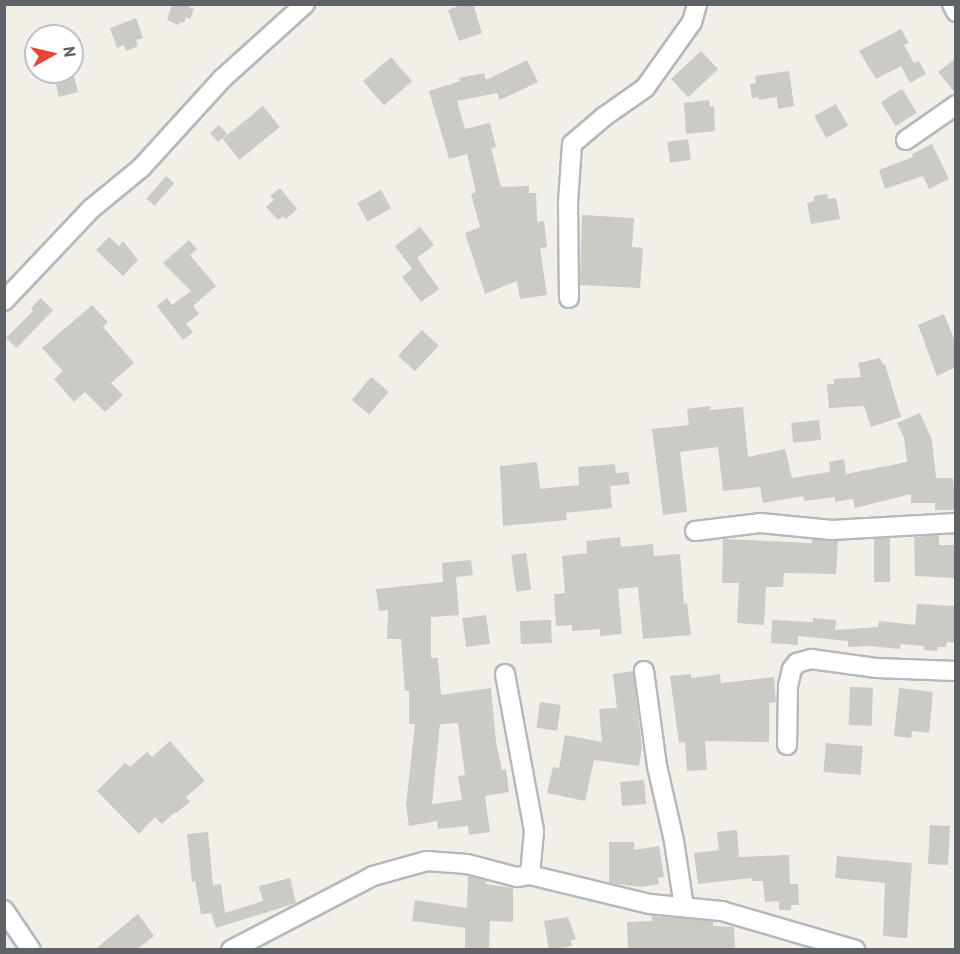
<!DOCTYPE html>
<html>
<head>
<meta charset="utf-8">
<style>
	body { margin:0 }
	#map { position:relative; width:960px; height:954px; overflow:hidden; background:#f1efe8; font-family:Barlow,sans-serif }
	div>[style] { position:absolute }
	[style*='--x'] { left:calc(var(--x)*1px); top:calc(var(--y)*1px); width:calc(var(--w)*1px); rotate:calc(var(--a)*1deg) }
	.building>* { inset:0; background:#cccac5; transform-origin:0 0 }
	.roads { filter:drop-shadow(2px 0 #b5b8bc) drop-shadow(-2px 0 #b5b8bc) drop-shadow(0 2px #b5b8bc) drop-shadow(0 -2px #b5b8bc) }
	.minor>* { height:18px; margin:-9px; padding:0 9px; transform-origin:9px; border-radius:9px; background:#fff }
	span { translate:-50% -50%; white-space:nowrap; text-align:center; line-height:1.15; -webkit-text-stroke:4.5px #fff; paint-order:stroke }
	.frame { position:absolute; inset:0; border:6px solid #5f6368; pointer-events:none }
	.north { position:absolute; left:24px; top:24px; width:60px; height:60px; box-sizing:border-box; background:#fff; border:2px solid #bfc1c3; border-radius:50%; rotate:82deg; font-size:16px; font-weight:700; line-height:24px; text-align:center; color:#5f6368 }
	.north::after { content:''; display:block; margin:auto; width:21px; height:27px; background:#ea4335; clip-path:polygon(50% 0,100% 100%,50% 72%,0 100%) }
</style>
</head>
<body>
<div id="map">
	<div class="building">
		<div style="clip-path:polygon(172px 4px,191px 4px,190px 8px,194px 9px,190px 19px,186px 17px,184px 23px,180px 22px,178px 25px,167px 20px)"></div>
		<div style="clip-path:polygon(463px 4px,473px 4px,482px 33px,459px 41px,448px 10px)"></div>
		<div style="clip-path:polygon(136px 18px,143px 38px,136px 40px,138px 46px,126px 51px,124px 45px,117px 48px,110px 28px)"></div>
		<div style="clip-path:polygon(901px 29px,909px 43px,904px 45px,914px 63px,919px 61px,926px 74px,910px 83px,901px 66px,876px 79px,859px 51px)"></div>
		<div style="left:701px;top:51px;width:25px;height:41px;rotate:47deg"></div>
		<div style="left:391px;top:57px;width:32px;height:37px;rotate:49deg"></div>
		<div style="clip-path:polygon(956px 58px,956px 94px,938px 72px)"></div>
		<div style="clip-path:polygon(527px 60px,538px 82px,500px 100px,497px 93px,457px 101px,465px 129px,490px 123px,496px 147px,491px 148px,501px 187px,529px 186px,529px 193px,536px 193px,537px 222px,544px 221px,547px 247px,540px 248px,547px 295px,520px 299px,517px 281px,485px 294px,465px 233px,480px 227px,471px 194px,476px 192px,467px 154px,449px 159px,429px 91px,460px 81px,459px 78px,484px 73px,486px 80px)"></div>
		<div style="clip-path:polygon(789px 71px,794px 106px,778px 109px,777px 97px,759px 100px,758px 97px,752px 98px,750px 84px,756px 83px,755px 76px)"></div>
		<div style="clip-path:polygon(53px 72px,73px 72px,78px 92px,59px 97px)"></div>
		<div style="left:902px;top:89px;width:28px;height:25px;rotate:58deg"></div>
		<div style="clip-path:polygon(709px 100px,710px 107px,714px 106px,715px 131px,686px 134px,684px 103px)"></div>
		<div style="left:836px;top:104px;width:25px;height:25px;rotate:61deg"></div>
		<div style="left:263px;top:106px;width:27px;height:52px;rotate:51deg"></div>
		<div style="left:219px;top:125px;width:12px;height:12px;rotate:48deg"></div>
		<div style="left:688px;top:139px;width:21px;height:21px;rotate:82deg"></div>
		<div style="clip-path:polygon(932px 144px,949px 179px,929px 189px,923px 176px,885px 189px,879px 170px,913px 157px,912px 154px)"></div>
		<div style="left:166px;top:176px;width:11px;height:30px;rotate:41deg"></div>
		<div style="clip-path:polygon(280px 188px,297px 209px,286px 219px,283px 216px,278px 220px,266px 207px,274px 200px,270px 196px)"></div>
		<div style="left:381px;top:190px;width:21px;height:27px;rotate:61deg"></div>
		<div style="clip-path:polygon(827px 194px,828px 199px,836px 198px,840px 219px,811px 224px,807px 203px,814px 201px,814px 196px)"></div>
		<div style="clip-path:polygon(582px 215px,634px 218px,632px 247px,643px 248px,640px 288px,580px 285px)"></div>
		<div style="clip-path:polygon(420px 227px,434px 245px,417px 258px,439px 289px,421px 302px,402px 277px,412px 269px,395px 246px)"></div>
		<div style="clip-path:polygon(109px 237px,119px 246px,123px 241px,138px 260px,123px 276px,96px 250px)"></div>
		<div style="clip-path:polygon(189px 240px,197px 249px,190px 255px,216px 286px,193px 306px,199px 314px,186px 324px,193px 332px,183px 340px,157px 306px,167px 298px,172px 305px,191px 291px,163px 263px)"></div>
		<div style="clip-path:polygon(41px 298px,53px 310px,17px 348px,6px 338px,33px 311px,31px 308px)"></div>
		<div style="clip-path:polygon(92px 305px,108px 322px,103px 327px,134px 363px,111px 383px,123px 395px,105px 412px,85px 392px,74px 402px,54px 379px,63px 371px,42px 348px)"></div>
		<div style="clip-path:polygon(944px 314px,956px 344px,956px 367px,937px 376px,918px 325px)"></div>
		<div style="left:422px;top:330px;width:23px;height:35px;rotate:43deg"></div>
		<div style="clip-path:polygon(880px 358px,883px 365px,885px 364px,901px 417px,871px 427px,864px 406px,829px 408px,827px 384px,834px 384px,833px 379px,861px 377px,858px 363px)"></div>
		<div style="left:371px;top:377px;width:23px;height:30px;rotate:40deg"></div>
		<div style="clip-path:polygon(710px 406px,710px 410px,743px 407px,748px 457px,785px 449px,792px 478px,830px 472px,829px 462px,844px 459px,846px 474px,907px 462px,904px 438px,897px 423px,920px 413px,932px 440px,936px 478px,953px 478px,956px 510px,935px 510px,935px 503px,911px 503px,911px 494px,855px 508px,853px 499px,835px 502px,835px 497px,804px 501px,803px 496px,763px 503px,760px 487px,723px 491px,718px 447px,680px 452px,687px 512px,663px 515px,652px 429px,689px 425px,687px 409px)"></div>
		<div style="left:819px;top:420px;width:20px;height:28px;rotate:84deg"></div>
		<div style="clip-path:polygon(537px 462px,540px 489px,579px 485px,578px 467px,615px 464px,616px 473px,628px 472px,630px 484px,610px 486px,612px 508px,566px 513px,567px 520px,503px 526px,500px 466px)"></div>
		<div style="clip-path:polygon(939px 535px,939px 545px,956px 545px,956px 578px,915px 576px,914px 537px)"></div>
		<div style="clip-path:polygon(620px 537px,621px 547px,653px 544px,654px 556px,680px 554px,684px 604px,687px 603px,691px 635px,643px 639px,638px 587px,618px 589px,622px 634px,600px 636px,600px 629px,572px 631px,572px 625px,556px 626px,554px 594px,565px 593px,562px 556px,587px 553px,586px 541px)"></div>
		<div style="left:890px;top:538px;width:44px;height:16px;rotate:90deg"></div>
		<div style="clip-path:polygon(723px 539px,812px 543px,812px 539px,838px 541px,836px 574px,784px 573px,783px 587px,766px 587px,764px 625px,737px 623px,739px 583px,722px 583px)"></div>
		<div style="left:526px;top:553px;width:37px;height:15px;rotate:82deg"></div>
		<div style="clip-path:polygon(evenodd,471px 560px,473px 575px,456px 577px,459px 615px,431px 617px,431px 658px,438px 658px,441px 695px,491px 688px,496px 742px,502px 770px,506px 769px,509px 792px,485px 796px,490px 832px,469px 835px,468px 826px,438px 829px,437px 821px,409px 826px,406px 805px,415px 724px,409px 724px,409px 691px,405px 691px,401px 639px,387px 639px,388px 610px,379px 611px,376px 589px,443px 582px,442px 563px,471px 560px,458px 723px,465px 775px,458px 776px,462px 800px,432px 804px,440px 724px,458px 723px)"></div>
		<div style="clip-path:polygon(917px 604px,956px 606px,956px 643px,947px 642px,946px 647px,938px 647px,937px 651px,924px 650px,924px 646px,901px 644px,900px 649px,869px 646px,848px 647px,848px 641px,798px 636px,798px 645px,771px 643px,772px 620px,813px 622px,813px 618px,836px 620px,835px 630px,878px 627px,879px 621px,915px 625px)"></div>
		<div style="left:486px;top:615px;width:29px;height:24px;rotate:82deg"></div>
		<div style="left:551px;top:620px;width:23px;height:31px;rotate:88deg"></div>
		<div style="clip-path:polygon(633px 671px,642px 747px,639px 766px,594px 760px,585px 801px,547px 793px,553px 767px,559px 768px,565px 735px,602px 742px,599px 709px,617px 708px,613px 674px)"></div>
		<div style="clip-path:polygon(691px 674px,691px 678px,720px 674px,721px 683px,774px 677px,776px 702px,769px 703px,769px 742px,705px 741px,707px 770px,687px 771px,685px 742px,679px 743px,670px 676px)"></div>
		<div style="left:850px;top:687px;width:23px;height:38px;rotate:2deg"></div>
		<div style="clip-path:polygon(899px 688px,933px 692px,929px 733px,912px 731px,911px 738px,894px 736px)"></div>
		<div style="left:540px;top:702px;width:21px;height:26px;rotate:8deg"></div>
		<div style="clip-path:polygon(170px 741px,205px 781px,186px 797px,190px 802px,176px 813px,175px 812px,162px 824px,155px 817px,139px 834px,97px 791px,125px 763px,130px 767px,147px 752px,152px 757px)"></div>
		<div style="left:826px;top:743px;width:37px;height:29px;rotate:5deg"></div>
		<div style="left:644px;top:780px;width:24px;height:24px;rotate:85deg"></div>
		<div style="left:930px;top:825px;width:20px;height:39px;rotate:3deg"></div>
		<div style="clip-path:polygon(737px 830px,739px 857px,789px 855px,790px 884px,798px 884px,799px 905px,791px 905px,791px 910px,779px 910px,779px 901px,765px 902px,763px 881px,752px 881px,752px 878px,698px 884px,694px 853px,719px 850px,717px 832px)"></div>
		<div style="clip-path:polygon(208px 832px,213px 885px,221px 884px,225px 913px,263px 901px,259px 886px,290px 878px,296px 903px,216px 928px,211px 913px,201px 914px,195px 881px,192px 882px,187px 834px)"></div>
		<div style="clip-path:polygon(609px 842px,634px 842px,634px 850px,659px 846px,664px 877px,658px 878px,659px 884px,641px 887px,609px 883px)"></div>
		<div style="clip-path:polygon(837px 856px,912px 863px,907px 938px,883px 936px,885px 883px,835px 878px)"></div>
		<div style="clip-path:polygon(468px 876px,486px 881px,486px 884px,513px 888px,513px 922px,490px 921px,489px 950px,465px 950px,465px 928px,412px 921px,415px 900px,467px 908px)"></div>
		<div style="clip-path:polygon(138px 914px,154px 936px,136px 950px,94px 950px)"></div>
		<div style="clip-path:polygon(652px 916px,713px 921px,713px 926px,734px 927px,735px 950px,628px 950px,627px 922px,652px 921px)"></div>
		<div style="clip-path:polygon(568px 917px,576px 939px,571px 940px,572px 946px,549px 950px,544px 921px)"></div>
	</div>
	<div class="roads">
		<div class="minor">
			<div style="--x:952;--y:4;--w:9;--a:63"></div>
			<div style="--x:906;--y:140;--w:61;--a:-35"></div>
			<div style="--x:569;--y:298;--w:95;--a:-90.6"></div>
			<div style="--x:568;--y:203;--w:59;--a:-86.1"></div>
			<div style="--x:572;--y:144;--w:43;--a:-40.3"></div>
			<div style="--x:605;--y:116;--w:49;--a:-35"></div>
			<div style="--x:645;--y:88;--w:81;--a:-54.5"></div>
			<div style="--x:692;--y:22;--w:19;--a:-74"></div>
			<div style="--x:4;--y:301;--w:127;--a:-46.6"></div>
			<div style="--x:91;--y:209;--w:65;--a:-39.4"></div>
			<div style="--x:141;--y:168;--w:120;--a:-47.7"></div>
			<div style="--x:222;--y:79;--w:112;--a:-42.1"></div>
			<div style="--x:695;--y:531;--w:65;--a:-7"></div>
			<div style="--x:760;--y:523;--w:72;--a:5.6"></div>
			<div style="--x:832;--y:530;--w:124;--a:-3.2"></div>
			<div style="--x:644;--y:671;--w:96;--a:82.2"></div>
			<div style="--x:657;--y:766;--w:77;--a:77.2"></div>
			<div style="--x:674;--y:841;--w:67;--a:81.4"></div>
			<div style="--x:505;--y:674;--w:160;--a:79.5"></div>
			<div style="--x:534;--y:831;--w:44;--a:95.2"></div>
			<div style="--x:787;--y:745;--w:59;--a:-89"></div>
			<div style="--x:788;--y:686;--w:17;--a:-77"></div>
			<div style="--x:792;--y:669;--w:8;--a:-50"></div>
			<div style="--x:797;--y:663;--w:15;--a:-16"></div>
			<div style="--x:811;--y:659;--w:67;--a:7.8"></div>
			<div style="--x:877;--y:668;--w:79;--a:2.2"></div>
			<div style="--x:4;--y:910;--w:48;--a:56"></div>
			<div style="--x:231;--y:950;--w:160;--a:-27.5"></div>
			<div style="--x:373;--y:876;--w:56;--a:-15.5"></div>
			<div style="--x:427;--y:861;--w:40;--a:4.3"></div>
			<div style="--x:467;--y:864;--w:52;--a:14.6"></div>
			<div style="--x:517;--y:877;--w:13;--a:-9"></div>
			<div style="--x:530;--y:875;--w:123;--a:13.6"></div>
			<div style="--x:650;--y:904;--w:72;--a:5.6"></div>
			<div style="--x:722;--y:911;--w:139;--a:16.3"></div>
		</div>
	</div>
	<div class="frame"></div>
	<div class="north">N</div>
</div>
</body>
</html>
